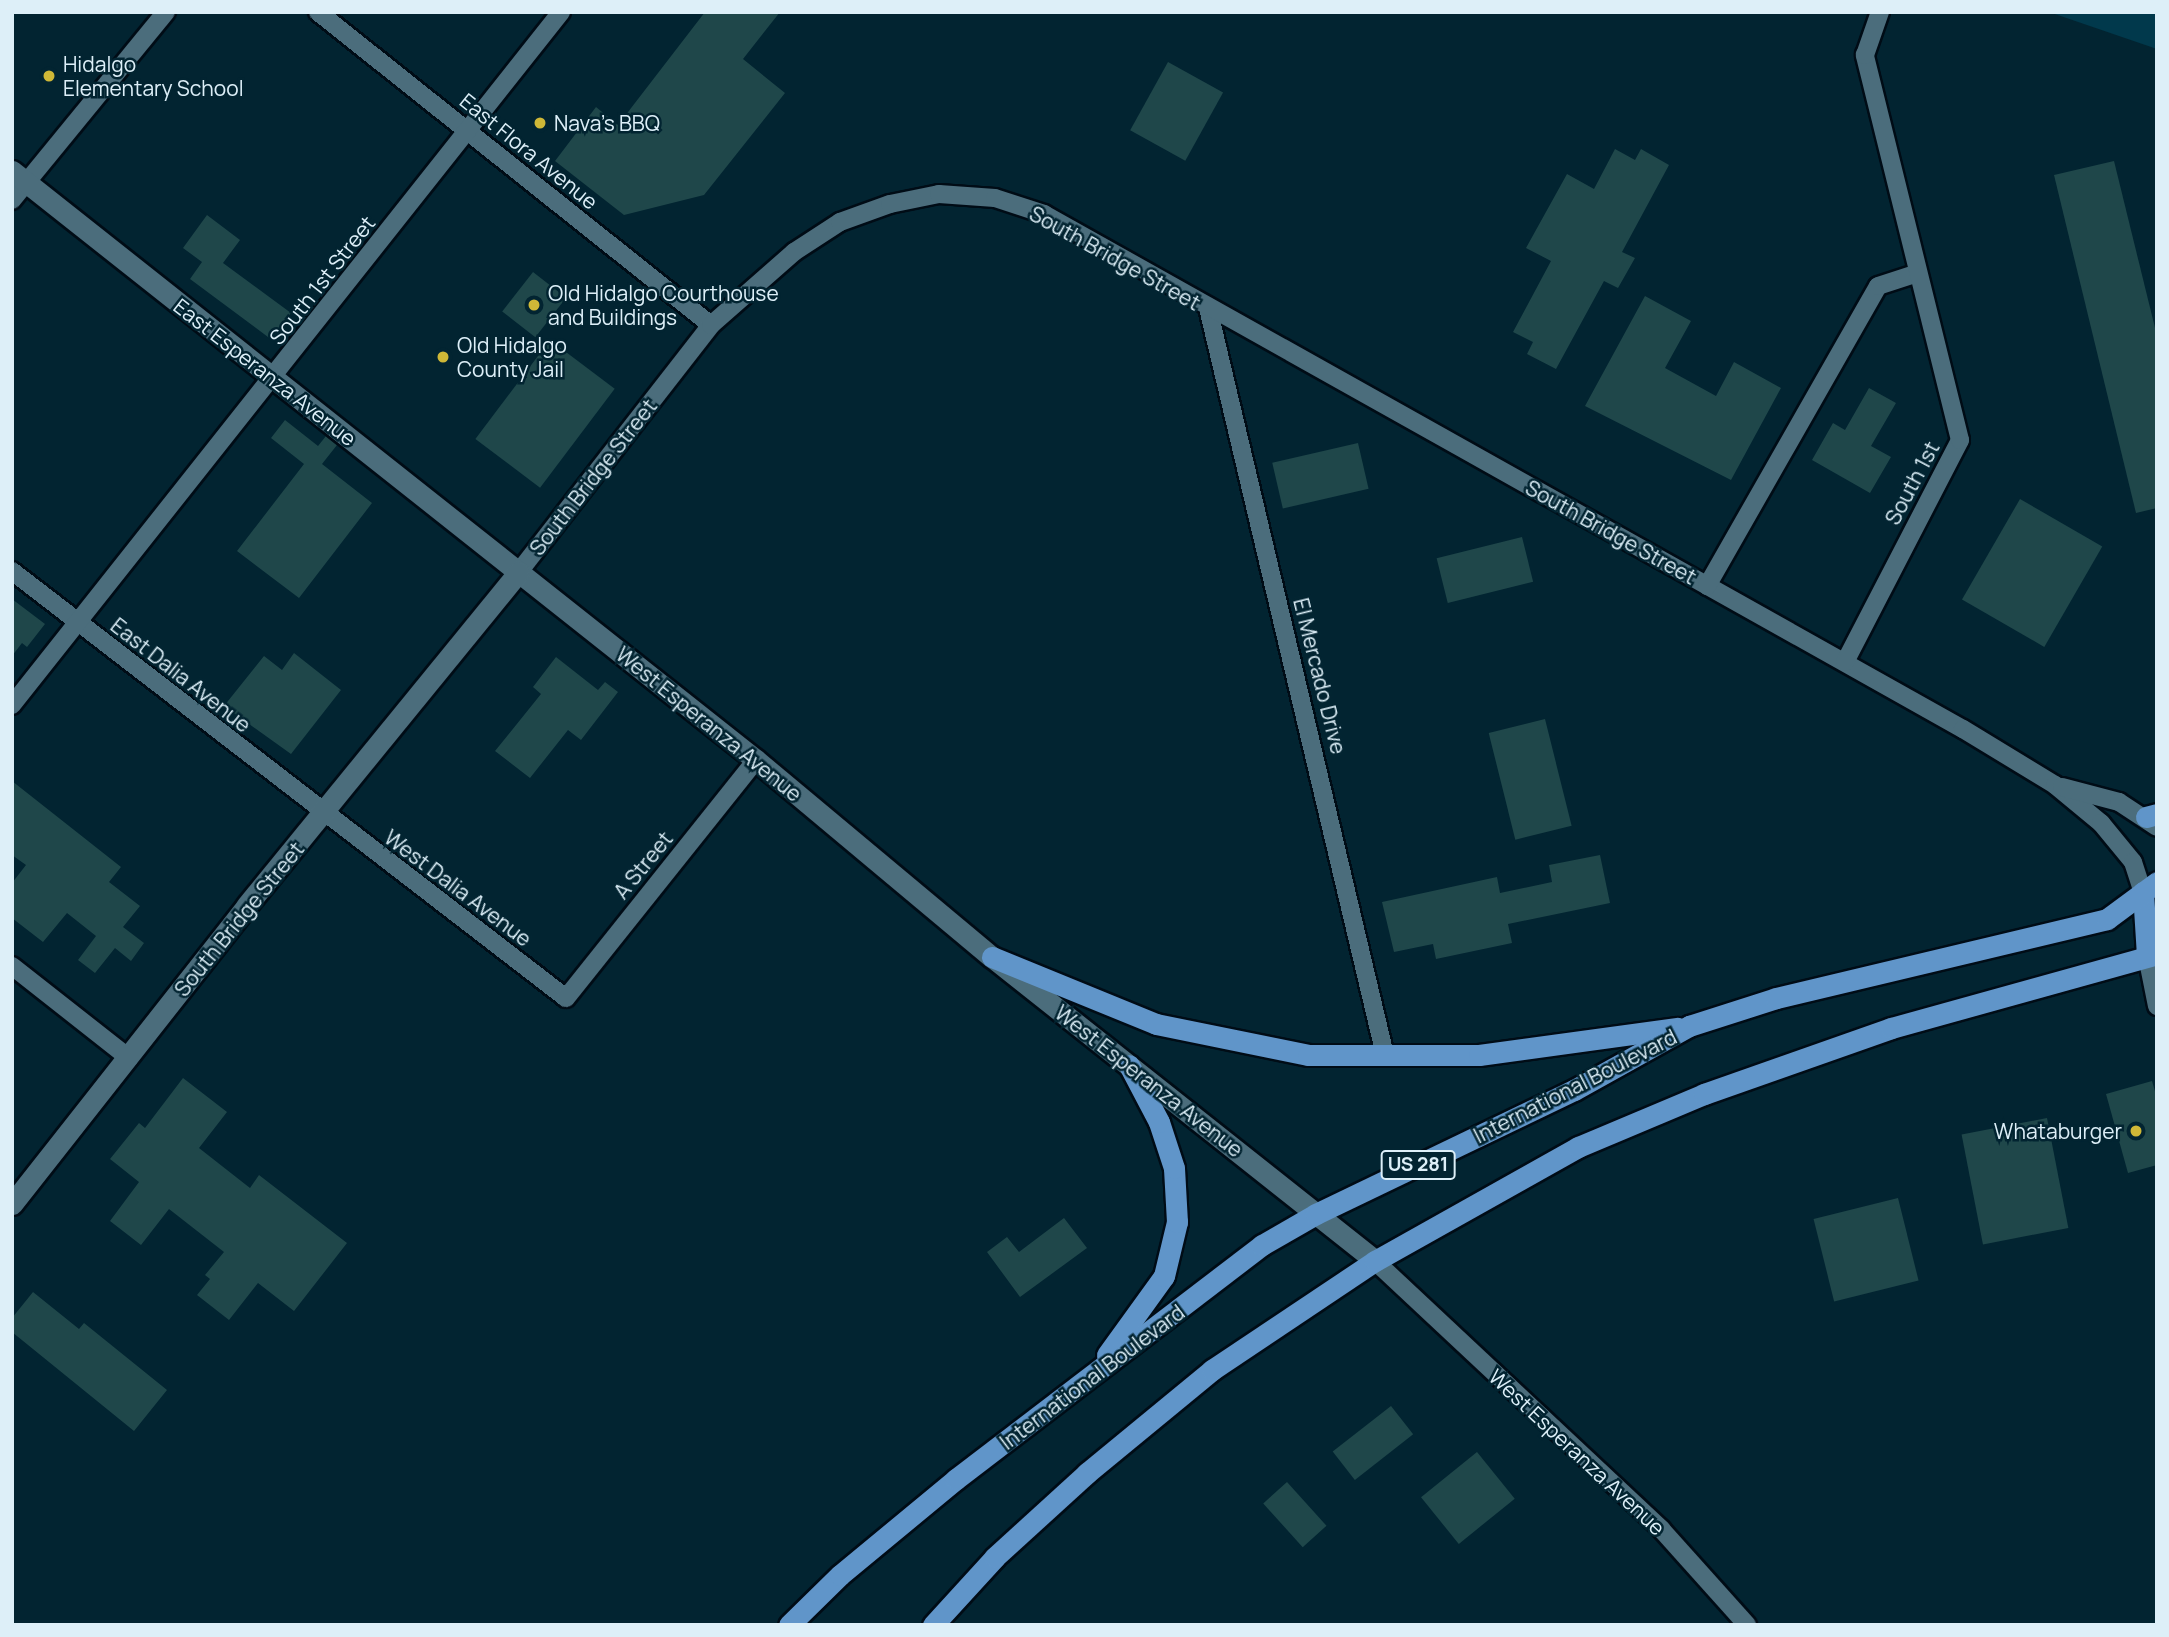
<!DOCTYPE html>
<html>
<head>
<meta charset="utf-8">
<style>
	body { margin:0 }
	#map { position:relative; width:2169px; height:1637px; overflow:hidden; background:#022431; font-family:Manrope,sans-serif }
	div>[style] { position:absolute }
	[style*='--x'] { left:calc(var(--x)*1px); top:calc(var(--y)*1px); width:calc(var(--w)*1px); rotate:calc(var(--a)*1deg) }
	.green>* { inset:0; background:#01394c }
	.building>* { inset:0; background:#1f474a; transform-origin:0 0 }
	.roads { filter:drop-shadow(2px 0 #000c16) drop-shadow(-2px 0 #000c16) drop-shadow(0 2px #000c16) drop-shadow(0 -2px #000c16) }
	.street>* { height:18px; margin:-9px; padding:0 9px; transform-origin:9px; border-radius:9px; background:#4b6d7c }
	.secondary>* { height:21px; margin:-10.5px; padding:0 10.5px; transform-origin:10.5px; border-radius:10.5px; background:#4b6d7c }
	.primary>* { height:21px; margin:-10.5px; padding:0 10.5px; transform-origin:10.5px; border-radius:10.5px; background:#6095c9 }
	.dots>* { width:19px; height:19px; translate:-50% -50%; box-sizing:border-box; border:4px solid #022431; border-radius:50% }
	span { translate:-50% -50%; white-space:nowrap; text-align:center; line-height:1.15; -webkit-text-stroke:5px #022431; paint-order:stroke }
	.shield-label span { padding:2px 5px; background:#022431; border:2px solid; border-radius:5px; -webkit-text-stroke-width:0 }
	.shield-label { font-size:19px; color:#ddeff8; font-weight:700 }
	.poi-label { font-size:21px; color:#ddeff8 }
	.left { translate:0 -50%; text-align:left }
	.right { translate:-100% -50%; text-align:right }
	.street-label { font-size:21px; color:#ddeff8 }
	.frame { position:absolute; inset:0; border:14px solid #ddeff8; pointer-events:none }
</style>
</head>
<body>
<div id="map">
	<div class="green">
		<div style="clip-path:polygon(2049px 12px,2157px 12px,2157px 49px)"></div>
	</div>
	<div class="building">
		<div style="clip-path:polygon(705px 12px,780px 12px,743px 59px,785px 93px,704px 195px,624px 215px,555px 161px,596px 107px,618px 125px)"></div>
		<div style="left:1168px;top:62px;width:63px;height:78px;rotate:29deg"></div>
		<div style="clip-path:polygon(1615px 149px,1635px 160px,1641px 149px,1669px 165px,1622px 252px,1635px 258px,1618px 288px,1604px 281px,1556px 369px,1527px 354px,1533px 342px,1513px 332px,1551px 261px,1526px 248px,1567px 174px,1594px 189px)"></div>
		<div style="clip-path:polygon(2114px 161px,2157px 336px,2157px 508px,2136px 513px,2054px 175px)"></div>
		<div style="clip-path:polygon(207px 215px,240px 240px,223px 263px,291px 313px,272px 340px,190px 279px,202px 262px,183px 248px)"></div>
		<div style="left:533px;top:272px;width:42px;height:50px;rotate:38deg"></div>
		<div style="clip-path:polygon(1645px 296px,1691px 321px,1665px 368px,1716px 396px,1734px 362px,1781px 388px,1731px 480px,1585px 406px)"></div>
		<div style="left:550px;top:340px;width:81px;height:124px;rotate:37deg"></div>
		<div style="clip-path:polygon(1869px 388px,1896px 403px,1871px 446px,1891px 457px,1870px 493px,1812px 460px,1833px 423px,1845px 430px)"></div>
		<div style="clip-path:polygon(285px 420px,318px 446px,326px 436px,337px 445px,322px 464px,372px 503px,299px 598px,237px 551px,304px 464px,271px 438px)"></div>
		<div style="left:1358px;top:443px;width:47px;height:88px;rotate:77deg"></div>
		<div style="left:2020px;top:499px;width:95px;height:116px;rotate:30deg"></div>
		<div style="left:1522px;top:537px;width:46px;height:88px;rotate:76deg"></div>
		<div style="clip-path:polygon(12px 599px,45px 624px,27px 647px,22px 643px,12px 656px)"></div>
		<div style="clip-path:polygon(294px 653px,341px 690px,291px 754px,224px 706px,264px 656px,282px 670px)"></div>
		<div style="clip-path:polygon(556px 657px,598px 690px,605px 682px,618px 692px,581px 740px,568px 730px,530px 778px,495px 751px,541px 694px,533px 687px)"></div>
		<div style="left:1545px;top:719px;width:110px;height:58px;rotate:76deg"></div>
		<div style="clip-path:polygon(12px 781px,121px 867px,109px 882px,140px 906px,123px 927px,144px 943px,131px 961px,115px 948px,95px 973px,78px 960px,96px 936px,67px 913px,43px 942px,12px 918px,12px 883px,26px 865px,12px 855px)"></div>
		<div style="clip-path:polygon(1600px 855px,1610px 903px,1508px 924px,1512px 943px,1436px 959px,1433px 944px,1394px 952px,1382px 902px,1497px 877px,1500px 893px,1552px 882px,1549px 865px)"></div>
		<div style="clip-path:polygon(183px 1078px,227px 1112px,199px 1148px,250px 1188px,259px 1175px,347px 1243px,294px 1311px,258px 1283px,229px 1320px,197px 1295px,210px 1279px,205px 1275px,224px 1252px,169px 1209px,141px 1245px,110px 1221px,139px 1182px,110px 1159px,139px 1123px,145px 1128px)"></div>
		<div style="clip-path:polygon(2152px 1081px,2157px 1098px,2157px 1165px,2128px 1173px,2106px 1094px)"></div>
		<div style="left:2047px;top:1118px;width:112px;height:87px;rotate:79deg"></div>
		<div style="left:1898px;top:1198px;width:85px;height:87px;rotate:76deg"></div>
		<div style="clip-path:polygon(1064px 1218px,1087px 1248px,1020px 1297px,987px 1252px,1007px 1237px,1019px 1252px)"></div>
		<div style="clip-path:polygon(33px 1292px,79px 1329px,84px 1323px,167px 1390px,134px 1431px,12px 1332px,12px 1318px)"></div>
		<div style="left:1391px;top:1406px;width:36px;height:74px;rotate:52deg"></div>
		<div style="left:1477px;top:1452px;width:60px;height:72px;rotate:51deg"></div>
		<div style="left:1287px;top:1482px;width:59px;height:32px;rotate:48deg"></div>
	</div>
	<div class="roads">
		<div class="street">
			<div style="--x:318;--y:12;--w:502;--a:38.54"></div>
			<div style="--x:12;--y:200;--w:243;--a:-50.7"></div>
			<div style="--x:1208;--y:308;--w:768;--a:76.67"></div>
			<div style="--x:12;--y:571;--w:699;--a:37.62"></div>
			<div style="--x:566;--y:998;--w:305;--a:-51.4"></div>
			<div style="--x:518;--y:573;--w:314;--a:-52.1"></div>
			<div style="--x:711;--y:325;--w:111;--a:-41.3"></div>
			<div style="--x:794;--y:252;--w:55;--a:-33.1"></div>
			<div style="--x:840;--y:222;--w:53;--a:-19.8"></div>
			<div style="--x:890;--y:204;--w:50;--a:-11.5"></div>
			<div style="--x:939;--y:194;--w:56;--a:4.1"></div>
			<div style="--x:995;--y:198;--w:52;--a:18.1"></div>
			<div style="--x:1044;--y:214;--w:1053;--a:29.27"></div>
			<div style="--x:1963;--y:729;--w:108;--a:31.3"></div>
			<div style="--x:2055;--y:785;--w:60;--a:39.6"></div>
			<div style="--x:2101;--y:823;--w:50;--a:50.6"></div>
			<div style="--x:2133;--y:862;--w:32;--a:72"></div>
			<div style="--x:1707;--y:586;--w:345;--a:-60.3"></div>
			<div style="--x:1878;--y:286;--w:42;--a:-18"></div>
			<div style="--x:1845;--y:662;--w:250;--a:-62.6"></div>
			<div style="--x:1960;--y:440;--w:397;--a:-103.9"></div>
			<div style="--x:1865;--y:55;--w:46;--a:-70.8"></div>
			<div style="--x:12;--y:705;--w:884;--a:-51.61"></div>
			<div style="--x:2062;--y:787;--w:59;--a:14.7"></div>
			<div style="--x:2119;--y:802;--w:45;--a:33.3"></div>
			<div style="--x:2147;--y:956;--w:51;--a:78.7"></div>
			<div style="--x:12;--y:966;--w:149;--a:38.2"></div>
			<div style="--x:1375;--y:1261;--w:392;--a:43.1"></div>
			<div style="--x:1661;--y:1529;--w:129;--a:48.1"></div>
		</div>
		<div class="secondary">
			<div style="--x:12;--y:171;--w:949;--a:38.37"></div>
			<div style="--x:756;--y:760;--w:307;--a:39.9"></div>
			<div style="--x:992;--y:957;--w:489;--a:38.4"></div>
			<div style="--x:12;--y:1204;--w:380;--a:-51.8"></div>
			<div style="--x:247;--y:905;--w:429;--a:-50.8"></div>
		</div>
		<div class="primary">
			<div style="--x:2146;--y:817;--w:11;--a:-15"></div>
			<div style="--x:2143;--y:892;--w:64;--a:86.4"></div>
			<div style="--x:992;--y:957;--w:177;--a:22.2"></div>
			<div style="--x:1156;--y:1024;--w:155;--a:11.5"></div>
			<div style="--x:1308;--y:1055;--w:171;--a:0"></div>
			<div style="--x:1479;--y:1055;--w:200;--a:-7.8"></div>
			<div style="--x:1107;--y:1355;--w:97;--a:-54.2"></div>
			<div style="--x:1164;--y:1276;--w:56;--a:-76.5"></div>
			<div style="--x:1177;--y:1222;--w:54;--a:-93.2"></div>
			<div style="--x:1174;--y:1168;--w:48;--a:-108.1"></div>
			<div style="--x:1159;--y:1122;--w:64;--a:-117.8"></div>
			<div style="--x:789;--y:1625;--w:71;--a:-44.4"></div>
			<div style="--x:840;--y:1575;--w:151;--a:-39.6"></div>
			<div style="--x:956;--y:1479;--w:385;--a:-37.4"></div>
			<div style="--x:1262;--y:1245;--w:62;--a:-29.9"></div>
			<div style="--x:1316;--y:1214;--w:286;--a:-25.7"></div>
			<div style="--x:1574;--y:1090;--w:132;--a:-29.1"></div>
			<div style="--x:1689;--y:1026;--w:91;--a:-17.8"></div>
			<div style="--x:1776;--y:998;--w:340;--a:-13.4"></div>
			<div style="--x:2107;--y:919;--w:62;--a:-36.5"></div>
			<div style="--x:933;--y:1625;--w:92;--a:-47.6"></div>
			<div style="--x:995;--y:1557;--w:125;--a:-42.4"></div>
			<div style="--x:1087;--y:1473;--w:162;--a:-39.5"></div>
			<div style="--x:1212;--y:1370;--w:196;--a:-33.8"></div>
			<div style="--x:1375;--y:1261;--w:233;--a:-29.3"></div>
			<div style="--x:1578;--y:1147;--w:137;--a:-22.8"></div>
			<div style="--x:1704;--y:1094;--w:198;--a:-19.4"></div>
			<div style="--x:1891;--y:1028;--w:276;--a:-15.5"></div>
		</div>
	</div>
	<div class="dots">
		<div style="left:49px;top:76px;background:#cfb837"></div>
		<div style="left:540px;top:123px;background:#cfb837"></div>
		<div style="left:534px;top:305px;background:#cfb837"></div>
		<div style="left:443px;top:357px;background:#cfb837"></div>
		<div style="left:2136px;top:1131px;background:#cfb837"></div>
	</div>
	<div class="shield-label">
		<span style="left:1418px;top:1165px">US 281</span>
	</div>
	<div class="poi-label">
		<span class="left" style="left:63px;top:76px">Hidalgo<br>Elementary School</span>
		<span class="left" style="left:554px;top:123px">Nava’s BBQ</span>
		<span class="left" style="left:548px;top:305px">Old Hidalgo Courthouse<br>and Buildings</span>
		<span class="left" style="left:457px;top:357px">Old Hidalgo<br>County Jail</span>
		<span class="right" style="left:2122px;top:1131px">Whataburger</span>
	</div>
	<div class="street-label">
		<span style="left:529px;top:151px;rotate:39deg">East Flora Avenue</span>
		<span style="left:1115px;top:258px;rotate:29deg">South Bridge Street</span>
		<span style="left:322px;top:280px;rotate:-52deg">South 1st Street</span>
		<span style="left:265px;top:372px;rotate:38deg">East Esperanza Avenue</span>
		<span style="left:593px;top:477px;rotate:-52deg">South Bridge Street</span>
		<span style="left:1912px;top:483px;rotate:-62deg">South 1st</span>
		<span style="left:1611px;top:532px;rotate:29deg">South Bridge Street</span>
		<span style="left:181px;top:675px;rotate:38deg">East Dalia Avenue</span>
		<span style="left:1320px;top:676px;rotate:76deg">El Mercado Drive</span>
		<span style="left:709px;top:724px;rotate:39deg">West Esperanza Avenue</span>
		<span style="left:643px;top:865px;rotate:-51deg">A Street</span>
		<span style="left:458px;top:888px;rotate:37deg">West Dalia Avenue</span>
		<span style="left:239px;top:919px;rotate:-51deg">South Bridge Street</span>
		<span style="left:1149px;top:1081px;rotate:38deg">West Esperanza Avenue</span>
		<span style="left:1575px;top:1086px;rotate:-27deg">International Boulevard</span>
		<span style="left:1092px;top:1377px;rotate:-37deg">International Boulevard</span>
		<span style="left:1577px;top:1452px;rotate:43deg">West Esperanza Avenue</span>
	</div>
	<div class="frame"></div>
</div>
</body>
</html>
